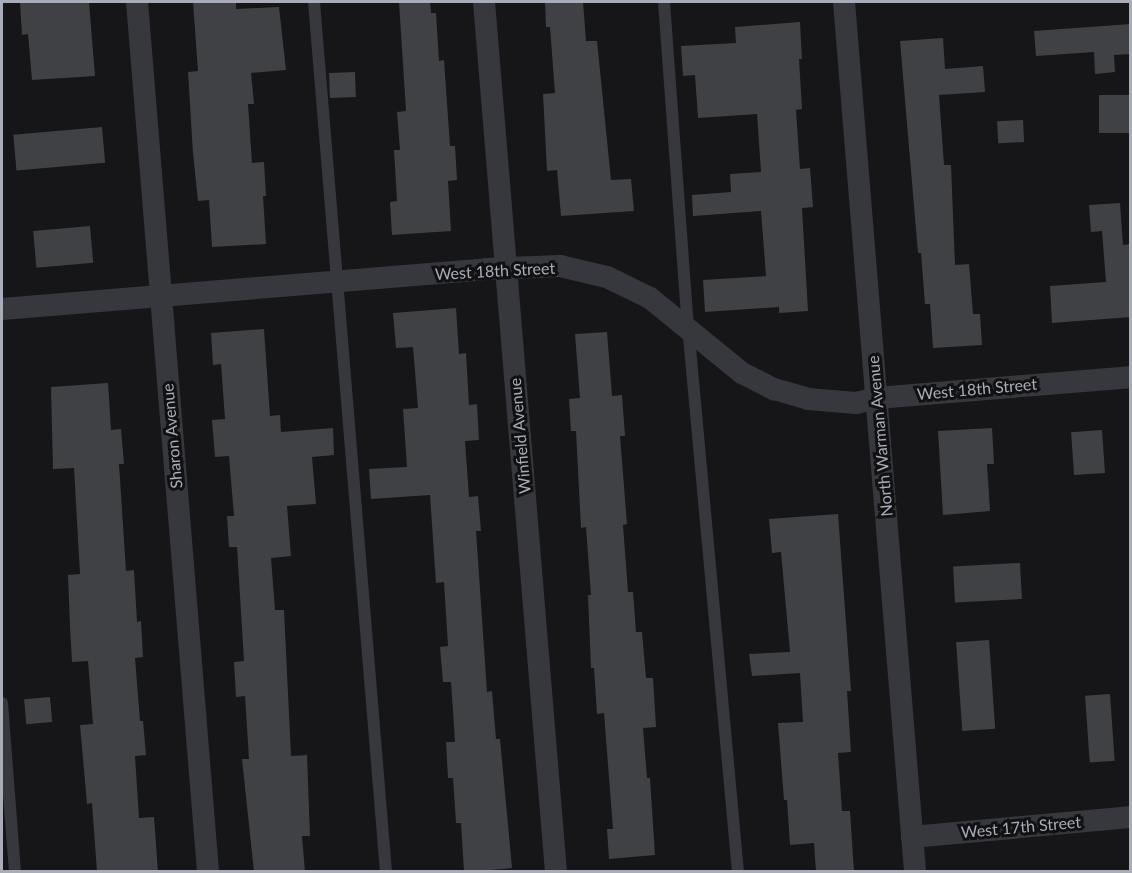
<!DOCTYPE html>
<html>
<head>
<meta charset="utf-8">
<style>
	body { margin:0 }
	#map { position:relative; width:1132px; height:873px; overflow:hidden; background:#161618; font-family:Lato,sans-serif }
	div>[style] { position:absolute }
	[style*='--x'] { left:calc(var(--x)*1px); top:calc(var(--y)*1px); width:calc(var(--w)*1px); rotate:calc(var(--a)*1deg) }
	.building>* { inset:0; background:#404145; transform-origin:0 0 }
	.lane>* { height:12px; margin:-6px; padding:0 6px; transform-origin:6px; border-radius:6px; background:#37383d }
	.street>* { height:22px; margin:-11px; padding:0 11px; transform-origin:11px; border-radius:11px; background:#37383d }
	span { translate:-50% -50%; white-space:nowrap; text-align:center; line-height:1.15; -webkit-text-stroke:6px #111113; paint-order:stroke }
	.street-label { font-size:16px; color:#a8adb8 }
	.frame { position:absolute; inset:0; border:3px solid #a8adb8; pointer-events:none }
</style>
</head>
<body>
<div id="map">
	<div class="building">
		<div style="clip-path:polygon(20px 2px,89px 2px,95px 76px,32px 80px,28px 34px,22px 35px)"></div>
		<div style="clip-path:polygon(193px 2px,236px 2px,236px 9px,279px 7px,286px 70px,251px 73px,254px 104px,248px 104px,252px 163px,264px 162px,266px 196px,263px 196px,266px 244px,212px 247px,209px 200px,198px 201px,193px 153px,188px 72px,198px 71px)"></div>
		<div style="clip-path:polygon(399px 2px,430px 2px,431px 13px,436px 13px,439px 61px,444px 60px,450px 146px,455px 146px,457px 180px,448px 181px,451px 231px,392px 235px,390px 202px,397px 201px,394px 150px,400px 150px,397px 112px,406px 111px)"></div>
		<div style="clip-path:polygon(545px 2px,583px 2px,586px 41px,597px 41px,611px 180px,631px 179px,634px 211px,561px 216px,557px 170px,547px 171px,543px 94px,555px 93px,550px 27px,546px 27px)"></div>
		<div style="clip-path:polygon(800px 22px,802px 59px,799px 59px,802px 109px,796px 110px,800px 169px,810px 168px,813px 207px,802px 208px,808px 311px,779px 313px,779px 307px,705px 312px,703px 280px,766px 276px,761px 211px,693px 216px,692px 195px,731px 192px,730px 174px,761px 172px,757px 114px,698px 118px,695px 75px,683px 76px,681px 46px,736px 43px,735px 27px)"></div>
		<div style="clip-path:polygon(1131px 24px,1131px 54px,1114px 55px,1115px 72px,1095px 74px,1094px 52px,1036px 56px,1034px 31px)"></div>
		<div style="clip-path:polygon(943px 38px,945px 69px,983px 66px,985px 92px,939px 95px,944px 165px,951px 165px,955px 265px,969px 264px,973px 314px,980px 314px,982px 345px,933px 348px,930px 304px,925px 304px,921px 253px,918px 253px,900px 41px)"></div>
		<div style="left:355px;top:72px;width:25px;height:26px;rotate:88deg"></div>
		<div style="left:1131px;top:95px;width:38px;height:32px;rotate:90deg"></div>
		<div style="left:1023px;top:120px;width:22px;height:26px;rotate:87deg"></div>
		<div style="left:102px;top:127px;width:36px;height:89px;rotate:85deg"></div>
		<div style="clip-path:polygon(1120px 203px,1123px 245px,1131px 244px,1131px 317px,1052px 323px,1050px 286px,1106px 282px,1102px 231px,1091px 232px,1089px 205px)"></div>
		<div style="left:90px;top:226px;width:37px;height:57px;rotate:85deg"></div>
		<div style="clip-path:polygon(456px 308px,459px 354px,466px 353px,469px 405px,477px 404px,479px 440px,465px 441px,469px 497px,478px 496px,481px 531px,476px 531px,487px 692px,492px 691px,496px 739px,500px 739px,512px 868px,469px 872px,464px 872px,461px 823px,456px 823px,453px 778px,448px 778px,446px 742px,455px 742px,451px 682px,443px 682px,440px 647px,448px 646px,444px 582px,436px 583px,430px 495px,371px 499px,369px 469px,407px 467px,403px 409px,418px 408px,413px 347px,396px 348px,393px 313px)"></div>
		<div style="clip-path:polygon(264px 329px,270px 416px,280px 415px,281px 432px,333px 428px,334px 455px,312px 457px,316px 504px,287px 506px,291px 556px,271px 558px,275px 610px,284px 610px,291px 756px,307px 755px,310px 836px,302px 836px,305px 872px,254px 872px,242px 759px,249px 759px,245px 696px,236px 697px,234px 662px,244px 661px,237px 547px,229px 547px,227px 516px,234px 516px,229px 456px,215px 457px,212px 420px,225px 419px,221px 364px,213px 365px,211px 333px)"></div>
		<div style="clip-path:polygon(607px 332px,612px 396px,622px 395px,625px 436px,620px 436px,627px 524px,623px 525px,628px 592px,633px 592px,636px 632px,642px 632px,646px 678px,653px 678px,656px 727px,643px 728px,647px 778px,650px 778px,655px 855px,609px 859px,607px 829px,613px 829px,604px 713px,597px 714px,594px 668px,591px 668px,588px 595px,591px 595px,586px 527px,581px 528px,576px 431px,571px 431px,569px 399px,580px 398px,575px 334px)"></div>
		<div style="clip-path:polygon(108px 383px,111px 430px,121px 429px,124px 464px,119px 464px,126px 571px,134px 570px,137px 622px,141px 621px,143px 657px,135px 658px,140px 721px,143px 721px,146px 755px,135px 756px,139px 818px,154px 817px,158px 872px,97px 872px,92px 803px,87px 804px,80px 725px,93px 724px,88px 661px,72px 662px,70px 626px,68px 575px,80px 574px,74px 468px,53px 469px,51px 387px)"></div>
		<div style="clip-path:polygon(992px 428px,994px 464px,987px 464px,990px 511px,943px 515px,938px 431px)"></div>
		<div style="left:1102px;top:430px;width:43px;height:31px;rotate:86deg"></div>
		<div style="clip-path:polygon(838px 514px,851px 691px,847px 691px,851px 752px,838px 753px,842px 811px,850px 811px,854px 872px,816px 872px,814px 843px,790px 845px,787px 800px,784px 800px,778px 723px,803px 722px,800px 673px,752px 676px,749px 654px,790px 652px,781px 552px,772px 553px,769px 519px)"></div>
		<div style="left:1020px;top:563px;width:36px;height:67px;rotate:87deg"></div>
		<div style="left:989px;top:640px;width:89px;height:33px;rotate:86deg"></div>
		<div style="left:1110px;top:694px;width:67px;height:25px;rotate:86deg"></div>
		<div style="left:50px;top:697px;width:25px;height:26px;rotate:85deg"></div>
	</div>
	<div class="lane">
		<div style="--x:314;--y:2;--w:873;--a:85.27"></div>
		<div style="--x:664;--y:2;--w:325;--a:85.8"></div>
		<div style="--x:688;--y:326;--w:548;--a:84.77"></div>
		<div style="--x:2;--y:703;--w:169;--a:85.6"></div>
	</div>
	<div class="street">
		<div style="--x:137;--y:2;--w:873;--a:85.33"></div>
		<div style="--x:484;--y:2;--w:873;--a:85.27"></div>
		<div style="--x:844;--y:2;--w:873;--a:85.33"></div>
		<div style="--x:2;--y:309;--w:487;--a:-4.7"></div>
		<div style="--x:487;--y:269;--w:73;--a:-2.4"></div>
		<div style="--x:560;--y:266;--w:48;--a:13.2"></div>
		<div style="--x:607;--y:277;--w:48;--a:26"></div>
		<div style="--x:650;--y:298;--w:119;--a:39.2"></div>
		<div style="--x:742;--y:373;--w:36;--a:27"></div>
		<div style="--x:774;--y:389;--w:35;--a:16"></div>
		<div style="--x:808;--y:399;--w:48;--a:4.8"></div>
		<div style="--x:856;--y:403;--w:22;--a:-13"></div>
		<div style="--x:877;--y:398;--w:254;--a:-4.7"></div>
		<div style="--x:912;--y:837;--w:219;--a:-5.2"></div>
	</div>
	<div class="street-label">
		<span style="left:495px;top:271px;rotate:-3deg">West 18th Street</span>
		<span style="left:977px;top:389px;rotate:-5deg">West 18th Street</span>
		<span style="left:172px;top:436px;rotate:-95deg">Sharon Avenue</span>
		<span style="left:520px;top:436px;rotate:-95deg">Winfield Avenue</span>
		<span style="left:880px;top:436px;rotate:-95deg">North Warman Avenue</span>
		<span style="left:1021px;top:827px;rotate:-5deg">West 17th Street</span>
	</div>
	<div class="frame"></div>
</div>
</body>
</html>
